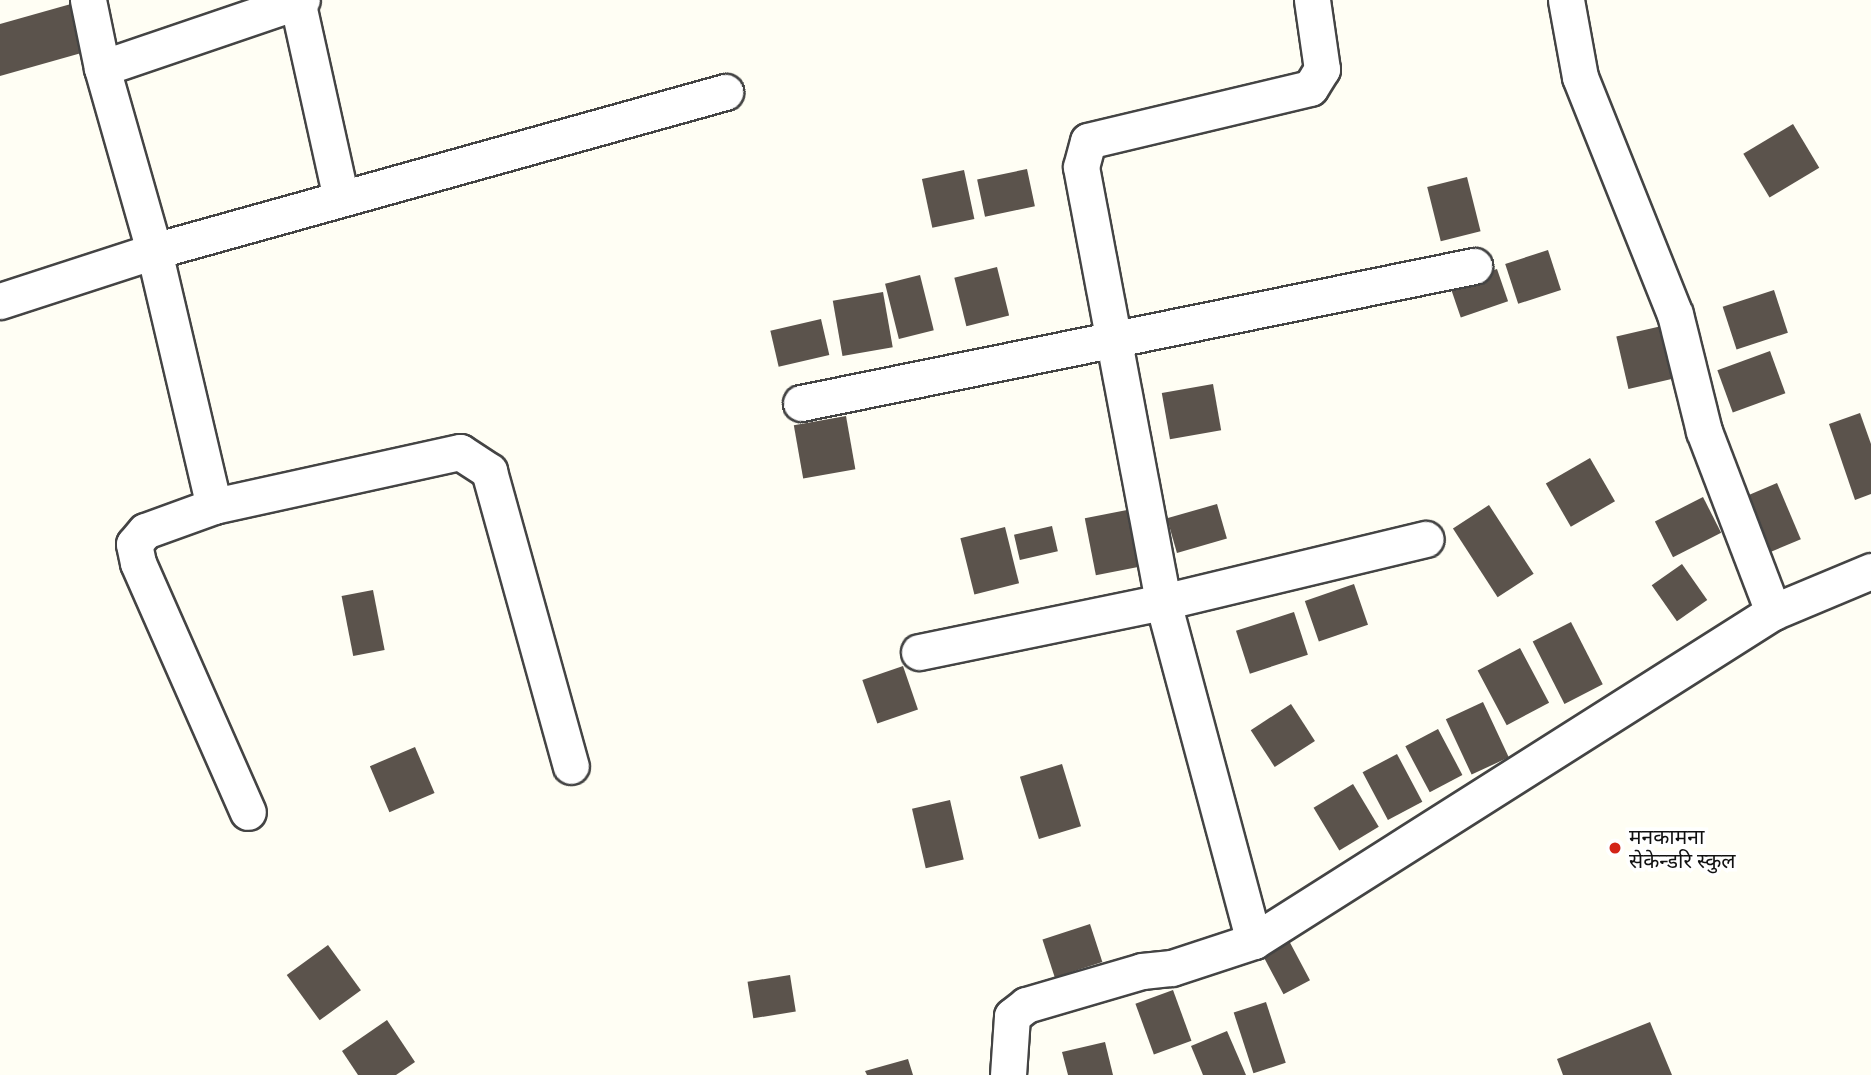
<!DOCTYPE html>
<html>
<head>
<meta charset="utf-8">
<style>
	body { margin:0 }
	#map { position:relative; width:1871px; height:1075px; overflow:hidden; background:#fffef4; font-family:"IBM Plex Serif","Noto Sans Devanagari",serif }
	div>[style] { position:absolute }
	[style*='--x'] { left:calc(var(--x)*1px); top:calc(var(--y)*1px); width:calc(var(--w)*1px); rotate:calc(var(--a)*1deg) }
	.building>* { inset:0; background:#5b534c; transform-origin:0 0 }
	.roads { filter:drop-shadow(2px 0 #444) drop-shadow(-2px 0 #444) drop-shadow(0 2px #444) drop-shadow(0 -2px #444) }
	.minor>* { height:35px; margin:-17.5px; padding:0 17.5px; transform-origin:17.5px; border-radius:17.5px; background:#fff }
	.dots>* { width:19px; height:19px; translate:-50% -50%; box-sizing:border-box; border:4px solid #fff; border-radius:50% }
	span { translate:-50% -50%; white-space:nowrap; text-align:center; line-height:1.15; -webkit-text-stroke:7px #fff; paint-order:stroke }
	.poi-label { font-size:21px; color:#111 }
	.left { translate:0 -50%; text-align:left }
</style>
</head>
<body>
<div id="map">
	<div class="building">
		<div style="clip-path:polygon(78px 2px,92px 50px,0 76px,0 24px)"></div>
		<div style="left:1793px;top:124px;width:51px;height:58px;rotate:59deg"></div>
		<div style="left:1027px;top:169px;width:38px;height:51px;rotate:78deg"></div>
		<div style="left:964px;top:170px;width:50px;height:43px;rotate:78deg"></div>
		<div style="left:1467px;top:177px;width:56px;height:41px;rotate:76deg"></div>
		<div style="left:1548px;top:250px;width:42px;height:45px;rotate:72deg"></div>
		<div style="left:997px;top:267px;width:50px;height:44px;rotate:76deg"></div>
		<div style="left:1497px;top:269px;width:34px;height:50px;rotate:71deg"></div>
		<div style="left:920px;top:275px;width:57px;height:36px;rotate:76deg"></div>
		<div style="left:1774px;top:290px;width:45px;height:54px;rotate:72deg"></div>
		<div style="left:883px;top:292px;width:56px;height:51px;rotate:80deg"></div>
		<div style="left:821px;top:319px;width:37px;height:52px;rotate:77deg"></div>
		<div style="left:1666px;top:325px;width:54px;height:51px;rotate:77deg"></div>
		<div style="left:1770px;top:351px;width:45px;height:56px;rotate:70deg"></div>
		<div style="left:1213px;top:384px;width:47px;height:52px;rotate:80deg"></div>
		<div style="clip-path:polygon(1860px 413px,1871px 444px,1871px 494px,1855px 500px,1829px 424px)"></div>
		<div style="left:846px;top:416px;width:54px;height:53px;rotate:80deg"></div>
		<div style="left:1590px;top:458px;width:50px;height:51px;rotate:60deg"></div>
		<div style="left:1777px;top:483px;width:61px;height:44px;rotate:67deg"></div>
		<div style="left:1703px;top:497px;width:40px;height:54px;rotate:63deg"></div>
		<div style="left:1217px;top:504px;width:36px;height:52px;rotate:74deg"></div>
		<div style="left:1489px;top:505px;width:82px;height:43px;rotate:57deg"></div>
		<div style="left:1127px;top:510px;width:58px;height:43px;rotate:79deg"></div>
		<div style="left:1052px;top:526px;width:26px;height:39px;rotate:77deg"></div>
		<div style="left:1005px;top:527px;width:58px;height:46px;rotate:76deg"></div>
		<div style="left:1682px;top:564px;width:44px;height:37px;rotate:55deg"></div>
		<div style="left:1354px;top:584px;width:43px;height:52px;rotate:71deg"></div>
		<div style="left:373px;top:590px;width:61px;height:32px;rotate:79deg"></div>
		<div style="left:1294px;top:612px;width:45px;height:61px;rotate:72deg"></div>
		<div style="left:1571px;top:622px;width:70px;height:43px;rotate:63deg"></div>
		<div style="left:1520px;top:648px;width:62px;height:48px;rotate:62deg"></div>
		<div style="left:903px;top:666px;width:46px;height:43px;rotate:71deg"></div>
		<div style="left:1483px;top:702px;width:61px;height:41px;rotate:65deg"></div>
		<div style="left:1291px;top:704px;width:44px;height:48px;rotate:57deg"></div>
		<div style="left:1438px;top:729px;width:52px;height:37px;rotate:62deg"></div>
		<div style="left:415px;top:747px;width:50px;height:49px;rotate:67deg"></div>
		<div style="left:1397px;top:754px;width:54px;height:39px;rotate:62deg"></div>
		<div style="left:1062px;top:764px;width:65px;height:44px;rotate:73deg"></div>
		<div style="left:1353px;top:784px;width:50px;height:46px;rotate:59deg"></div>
		<div style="left:950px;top:800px;width:61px;height:39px;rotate:77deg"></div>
		<div style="left:1090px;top:924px;width:40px;height:50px;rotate:72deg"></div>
		<div style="left:1287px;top:937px;width:49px;height:30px;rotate:62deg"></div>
		<div style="left:328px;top:945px;width:56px;height:51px;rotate:54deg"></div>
		<div style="left:790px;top:975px;width:37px;height:43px;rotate:81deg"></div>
		<div style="left:1173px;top:990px;width:54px;height:40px;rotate:70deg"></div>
		<div style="left:1266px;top:1002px;width:64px;height:34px;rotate:72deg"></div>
		<div style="clip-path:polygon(387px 1020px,415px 1062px,396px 1075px,358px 1075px,342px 1051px)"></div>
		<div style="clip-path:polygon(1650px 1022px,1672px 1075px,1563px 1075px,1557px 1059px)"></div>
		<div style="clip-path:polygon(1227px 1031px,1246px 1075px,1203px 1075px,1191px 1046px)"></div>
		<div style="clip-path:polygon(1105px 1042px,1113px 1075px,1068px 1075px,1062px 1052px)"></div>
		<div style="clip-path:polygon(908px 1059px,913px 1075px,867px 1075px,865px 1071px)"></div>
	</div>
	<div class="roads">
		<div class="minor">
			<div style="--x:88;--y:0;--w:69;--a:78.4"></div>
			<div style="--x:102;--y:68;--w:190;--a:74.1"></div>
			<div style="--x:154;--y:251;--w:593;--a:-15.56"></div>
			<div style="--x:297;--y:0;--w:203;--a:77.5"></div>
			<div style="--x:1312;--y:0;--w:70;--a:81.8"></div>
			<div style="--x:1322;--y:69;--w:22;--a:122"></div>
			<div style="--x:1310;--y:88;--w:228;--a:166.6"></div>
			<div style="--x:1088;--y:141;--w:27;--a:105"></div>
			<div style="--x:1081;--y:167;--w:443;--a:79.3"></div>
			<div style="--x:1163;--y:602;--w:351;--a:75"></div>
			<div style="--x:1254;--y:941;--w:614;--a:-32.37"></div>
			<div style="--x:1773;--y:612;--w:106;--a:-22.7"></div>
			<div style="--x:1566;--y:0;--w:78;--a:79.7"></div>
			<div style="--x:1580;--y:77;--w:255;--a:68.2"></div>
			<div style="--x:1675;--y:314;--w:121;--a:76.1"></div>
			<div style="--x:1704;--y:431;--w:194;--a:69.1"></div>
			<div style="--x:102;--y:68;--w:211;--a:-18.8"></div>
			<div style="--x:0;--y:301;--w:162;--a:-18"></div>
			<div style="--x:154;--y:251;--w:262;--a:76.8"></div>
			<div style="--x:214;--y:506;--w:73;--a:160.1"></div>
			<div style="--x:145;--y:531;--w:17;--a:130"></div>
			<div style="--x:134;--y:544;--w:19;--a:78"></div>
			<div style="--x:138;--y:563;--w:272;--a:66.2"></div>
			<div style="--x:801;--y:403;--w:687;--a:-11.51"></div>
			<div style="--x:214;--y:506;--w:252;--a:-12.4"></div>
			<div style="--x:460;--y:452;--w:35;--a:33"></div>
			<div style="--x:489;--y:471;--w:306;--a:74.5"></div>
			<div style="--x:919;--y:652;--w:249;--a:-11.6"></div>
			<div style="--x:1163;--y:602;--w:270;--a:-13.5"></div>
			<div style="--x:1008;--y:1075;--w:59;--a:-86.1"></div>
			<div style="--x:1012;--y:1016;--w:18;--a:-38"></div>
			<div style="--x:1026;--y:1005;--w:121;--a:-16.3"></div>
			<div style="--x:1142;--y:971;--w:30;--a:-6"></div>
			<div style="--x:1172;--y:968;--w:86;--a:-18.2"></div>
		</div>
	</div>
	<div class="dots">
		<div style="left:1615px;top:848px;background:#d32417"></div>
	</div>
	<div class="poi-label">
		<span class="left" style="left:1629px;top:848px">मनकामना<br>सेकेन्डरि स्कुल</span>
	</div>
</div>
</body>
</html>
